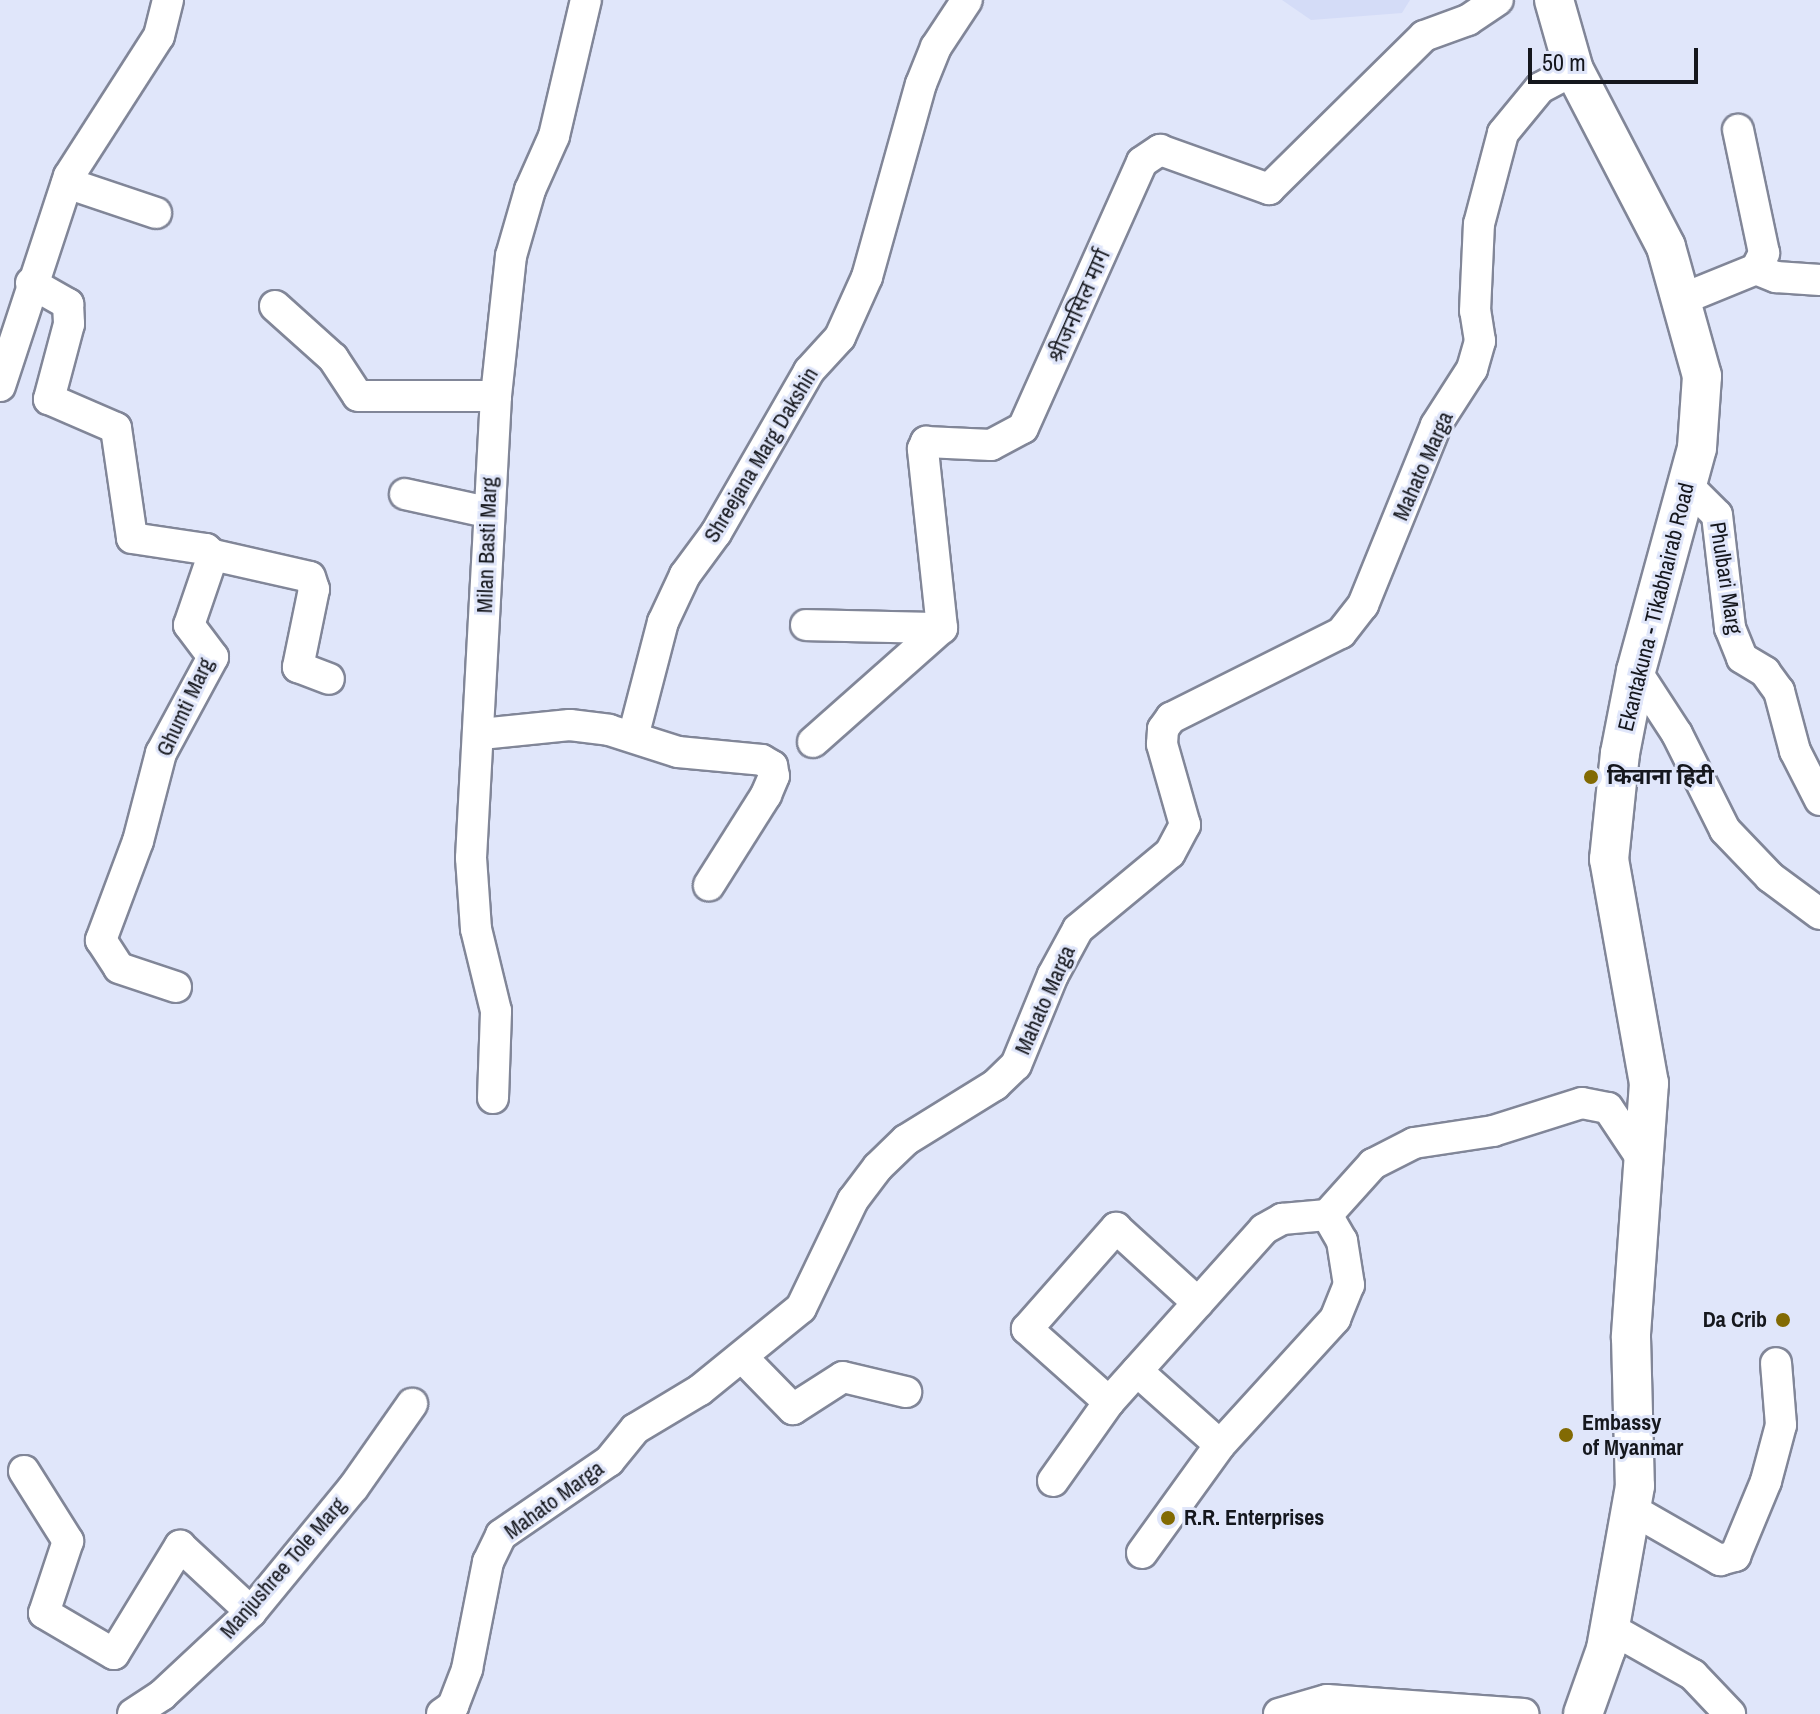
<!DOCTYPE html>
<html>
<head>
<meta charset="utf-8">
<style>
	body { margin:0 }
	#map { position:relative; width:1820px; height:1714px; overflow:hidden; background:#e0e6fa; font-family:"Archivo Narrow","Noto Sans Devanagari",sans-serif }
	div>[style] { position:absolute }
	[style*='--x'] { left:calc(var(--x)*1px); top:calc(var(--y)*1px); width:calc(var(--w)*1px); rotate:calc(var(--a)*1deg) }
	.built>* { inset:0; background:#d4dcf7 }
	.roads { filter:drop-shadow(2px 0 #818698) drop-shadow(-2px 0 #818698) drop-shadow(0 2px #818698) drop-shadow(0 -2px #818698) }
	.minor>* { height:30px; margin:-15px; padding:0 15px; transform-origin:15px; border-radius:15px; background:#fff }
	.major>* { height:38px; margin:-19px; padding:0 19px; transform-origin:19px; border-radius:19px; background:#fff }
	.dots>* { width:22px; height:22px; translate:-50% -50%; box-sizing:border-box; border:4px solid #e0e6fa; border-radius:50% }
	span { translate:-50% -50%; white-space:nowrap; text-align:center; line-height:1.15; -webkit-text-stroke:6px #e0e6fa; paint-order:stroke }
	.street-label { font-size:22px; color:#15171d }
	.poi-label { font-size:22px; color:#15171d; font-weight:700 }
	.left { translate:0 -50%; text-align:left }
	.right { translate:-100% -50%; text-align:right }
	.scale { position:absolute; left:1528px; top:48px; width:170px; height:36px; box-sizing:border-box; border:4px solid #15171d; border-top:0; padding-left:10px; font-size:24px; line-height:28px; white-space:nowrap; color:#15171d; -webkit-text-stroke:6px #e0e6fa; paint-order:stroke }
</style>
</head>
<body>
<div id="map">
	<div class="built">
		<div style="clip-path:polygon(1282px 0,1410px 0,1402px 13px,1311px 20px)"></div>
	</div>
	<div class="roads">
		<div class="minor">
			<div style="--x:67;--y:183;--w:94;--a:18.6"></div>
			<div style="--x:1756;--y:269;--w:22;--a:22"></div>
			<div style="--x:1776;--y:277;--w:44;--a:3.9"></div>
			<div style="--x:31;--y:283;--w:43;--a:29.6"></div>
			<div style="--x:68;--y:304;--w:20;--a:87"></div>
			<div style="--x:69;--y:324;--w:78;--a:104.9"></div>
			<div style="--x:49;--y:399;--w:73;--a:23.4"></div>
			<div style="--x:116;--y:428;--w:111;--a:81.7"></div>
			<div style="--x:132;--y:538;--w:75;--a:8.5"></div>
			<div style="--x:206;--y:549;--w:9;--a:41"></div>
			<div style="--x:213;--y:555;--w:74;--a:108.9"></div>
			<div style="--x:189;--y:625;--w:40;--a:53"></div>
			<div style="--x:213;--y:657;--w:109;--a:118.4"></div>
			<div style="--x:161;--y:753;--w:91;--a:104.6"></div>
			<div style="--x:138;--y:841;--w:106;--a:110.5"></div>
			<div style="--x:101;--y:940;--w:33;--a:57"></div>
			<div style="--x:119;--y:968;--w:60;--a:18.4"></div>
			<div style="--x:1680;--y:300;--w:82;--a:-22.2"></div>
			<div style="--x:1756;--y:269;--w:18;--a:-63"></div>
			<div style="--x:1764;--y:253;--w:126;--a:-101.9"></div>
			<div style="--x:275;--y:306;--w:78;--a:41.9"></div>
			<div style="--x:333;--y:358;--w:45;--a:56.7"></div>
			<div style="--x:358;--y:396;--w:138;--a:0"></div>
			<div style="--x:0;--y:386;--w:221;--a:-71.8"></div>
			<div style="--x:69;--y:176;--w:166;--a:-57.3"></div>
			<div style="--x:159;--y:36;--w:37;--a:-76"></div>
			<div style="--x:1687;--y:485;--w:42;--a:45"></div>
			<div style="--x:1717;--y:515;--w:114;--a:83.4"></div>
			<div style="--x:1730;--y:628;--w:32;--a:68"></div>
			<div style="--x:1742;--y:658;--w:27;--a:31"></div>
			<div style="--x:1765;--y:672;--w:24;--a:54"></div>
			<div style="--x:1779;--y:691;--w:62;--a:75.1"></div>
			<div style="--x:1795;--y:751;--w:55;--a:63"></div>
			<div style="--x:405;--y:494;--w:84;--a:12.4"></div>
			<div style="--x:213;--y:555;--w:99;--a:12.8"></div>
			<div style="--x:310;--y:577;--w:13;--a:72"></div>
			<div style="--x:314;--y:589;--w:80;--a:101.6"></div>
			<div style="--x:298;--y:667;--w:33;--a:21"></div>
			<div style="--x:806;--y:625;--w:136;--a:1.3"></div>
			<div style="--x:1636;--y:671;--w:75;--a:56.9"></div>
			<div style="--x:1677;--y:734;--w:107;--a:63.4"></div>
			<div style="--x:1725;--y:830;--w:65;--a:46.2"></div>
			<div style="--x:1770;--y:877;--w:62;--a:36.5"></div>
			<div style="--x:481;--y:734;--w:89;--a:-5.8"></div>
			<div style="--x:570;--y:725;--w:39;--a:7"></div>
			<div style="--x:609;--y:730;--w:72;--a:17.7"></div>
			<div style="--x:678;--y:752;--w:84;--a:5.4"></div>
			<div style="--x:762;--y:760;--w:12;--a:31"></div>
			<div style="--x:772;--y:766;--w:10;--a:79"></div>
			<div style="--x:774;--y:776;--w:21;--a:113"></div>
			<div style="--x:766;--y:795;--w:107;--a:122.3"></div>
			<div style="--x:633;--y:737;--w:119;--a:-75.4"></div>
			<div style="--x:663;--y:622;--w:52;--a:-64.9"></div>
			<div style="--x:685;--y:575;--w:52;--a:-53.6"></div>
			<div style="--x:716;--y:533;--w:187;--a:-60.1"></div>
			<div style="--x:809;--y:371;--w:46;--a:-47.6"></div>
			<div style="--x:840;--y:337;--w:66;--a:-65.8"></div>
			<div style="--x:867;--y:277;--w:200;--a:-74.4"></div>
			<div style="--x:921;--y:84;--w:40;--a:-68"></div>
			<div style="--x:936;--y:47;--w:56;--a:-56.6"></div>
			<div style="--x:813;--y:742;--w:172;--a:-41.5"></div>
			<div style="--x:942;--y:628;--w:180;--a:-96.1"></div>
			<div style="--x:923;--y:449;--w:8;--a:-67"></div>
			<div style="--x:926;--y:442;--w:65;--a:2.6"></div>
			<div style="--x:991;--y:445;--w:36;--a:-28"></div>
			<div style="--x:1023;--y:428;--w:291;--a:-65.9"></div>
			<div style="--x:1142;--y:162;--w:22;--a:-34"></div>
			<div style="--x:1160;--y:150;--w:116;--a:19.7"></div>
			<div style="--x:1269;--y:189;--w:218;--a:-44.6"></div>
			<div style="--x:1424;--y:36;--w:47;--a:-20"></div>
			<div style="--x:1468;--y:20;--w:36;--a:-34"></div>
			<div style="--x:493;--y:1098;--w:87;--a:-88"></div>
			<div style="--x:496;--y:1011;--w:84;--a:-103.7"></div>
			<div style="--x:476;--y:929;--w:71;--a:-94"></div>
			<div style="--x:471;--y:858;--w:463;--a:-86.9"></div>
			<div style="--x:496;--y:396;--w:141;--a:-83.9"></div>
			<div style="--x:511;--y:256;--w:69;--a:-73.9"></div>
			<div style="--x:530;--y:190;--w:59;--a:-66"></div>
			<div style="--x:554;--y:136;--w:140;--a:-76.8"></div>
			<div style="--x:742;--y:1357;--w:73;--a:45.6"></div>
			<div style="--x:793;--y:1409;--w:59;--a:-32.6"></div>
			<div style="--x:843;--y:1377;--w:65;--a:13.4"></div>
			<div style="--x:1137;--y:1371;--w:111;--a:41.7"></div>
			<div style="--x:1109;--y:1402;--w:110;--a:-138.3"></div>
			<div style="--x:1027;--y:1329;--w:135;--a:-48.6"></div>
			<div style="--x:1116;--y:1228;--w:111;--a:42.4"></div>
			<div style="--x:24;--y:1471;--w:83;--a:57.8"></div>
			<div style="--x:68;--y:1541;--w:76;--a:108.4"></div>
			<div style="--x:44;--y:1613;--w:81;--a:30.4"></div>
			<div style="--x:114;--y:1654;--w:127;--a:-58.6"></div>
			<div style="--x:180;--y:1546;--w:97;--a:42.9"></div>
			<div style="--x:1053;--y:1481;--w:97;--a:-54.7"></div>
			<div style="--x:1109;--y:1402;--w:232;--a:-48.1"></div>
			<div style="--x:1264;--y:1229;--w:21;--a:-29"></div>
			<div style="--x:1282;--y:1219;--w:45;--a:-5.1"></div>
			<div style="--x:1327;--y:1215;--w:69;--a:-48"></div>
			<div style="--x:1373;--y:1164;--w:46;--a:-27.1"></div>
			<div style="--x:1414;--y:1143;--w:80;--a:-8.6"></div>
			<div style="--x:1493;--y:1131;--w:93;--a:-17.5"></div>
			<div style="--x:1582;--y:1103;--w:26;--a:11"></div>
			<div style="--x:1608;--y:1108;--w:61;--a:56.3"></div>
			<div style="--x:1631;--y:1509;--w:103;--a:29.8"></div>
			<div style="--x:1720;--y:1560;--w:16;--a:-15"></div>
			<div style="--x:1735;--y:1556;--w:81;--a:-67.5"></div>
			<div style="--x:1766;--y:1481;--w:58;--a:-75"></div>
			<div style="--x:1781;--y:1425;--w:62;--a:-94.6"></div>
			<div style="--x:1142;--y:1553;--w:133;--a:-54.2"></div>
			<div style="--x:1220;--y:1445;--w:171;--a:-47.6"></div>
			<div style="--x:1335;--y:1319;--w:37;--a:-68"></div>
			<div style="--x:1349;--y:1285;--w:45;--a:-99"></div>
			<div style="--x:1342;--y:1241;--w:30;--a:-120"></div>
			<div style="--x:1610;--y:1628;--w:95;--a:29.5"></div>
			<div style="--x:1693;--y:1675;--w:54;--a:46.5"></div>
			<div style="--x:133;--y:1714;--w:35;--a:-33"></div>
			<div style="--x:162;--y:1695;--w:122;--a:-43"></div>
			<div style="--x:251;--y:1612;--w:161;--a:-50.6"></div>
			<div style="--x:353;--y:1488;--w:103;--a:-54.9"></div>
			<div style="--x:442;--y:1714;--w:14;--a:-36"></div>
			<div style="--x:453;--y:1706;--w:40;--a:-69"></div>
			<div style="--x:467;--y:1669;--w:109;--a:-78.9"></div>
			<div style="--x:488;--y:1562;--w:30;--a:-64"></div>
			<div style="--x:501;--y:1535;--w:131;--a:-34.4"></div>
			<div style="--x:609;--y:1461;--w:41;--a:-50.9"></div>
			<div style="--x:635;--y:1429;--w:76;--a:-31"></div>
			<div style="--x:700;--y:1390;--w:130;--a:-39.1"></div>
			<div style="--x:801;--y:1308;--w:120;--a:-64.3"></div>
			<div style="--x:853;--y:1200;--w:41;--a:-52.9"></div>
			<div style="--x:878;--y:1167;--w:39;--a:-44"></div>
			<div style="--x:906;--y:1140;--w:105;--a:-31.7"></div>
			<div style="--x:995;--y:1085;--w:29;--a:-44"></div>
			<div style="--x:1016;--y:1065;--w:97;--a:-67.7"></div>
			<div style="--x:1053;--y:975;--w:52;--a:-61.5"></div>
			<div style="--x:1078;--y:929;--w:119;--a:-39.6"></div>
			<div style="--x:1170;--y:853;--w:32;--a:-62"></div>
			<div style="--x:1185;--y:825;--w:84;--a:-105.9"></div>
			<div style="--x:1162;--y:744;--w:15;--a:-86"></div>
			<div style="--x:1163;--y:729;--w:14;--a:-54"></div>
			<div style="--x:1171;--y:718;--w:190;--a:-26.6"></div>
			<div style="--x:1341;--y:633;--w:36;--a:-52"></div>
			<div style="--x:1363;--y:605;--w:194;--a:-67.9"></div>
			<div style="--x:1436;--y:425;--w:67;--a:-57.3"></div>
			<div style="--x:1472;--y:369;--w:29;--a:-74"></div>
			<div style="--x:1480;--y:341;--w:30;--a:-99"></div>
			<div style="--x:1475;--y:311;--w:87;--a:-87.4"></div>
			<div style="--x:1479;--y:224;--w:94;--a:-75.2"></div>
			<div style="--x:1503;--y:133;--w:58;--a:-50.6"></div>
			<div style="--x:1540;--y:88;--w:38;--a:-28"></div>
			<div style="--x:1279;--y:1714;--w:50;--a:-16.3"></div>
			<div style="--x:1327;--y:1700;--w:197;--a:4.1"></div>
		</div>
		<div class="major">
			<div style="--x:1554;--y:0;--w:73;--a:74.1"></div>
			<div style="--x:1574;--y:70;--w:199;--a:62.5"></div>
			<div style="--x:1666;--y:247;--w:134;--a:74.4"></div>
			<div style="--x:1702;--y:376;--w:72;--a:94"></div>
			<div style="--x:1697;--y:448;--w:231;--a:105.3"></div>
			<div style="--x:1636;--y:671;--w:84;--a:101"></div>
			<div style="--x:1620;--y:753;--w:107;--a:95.9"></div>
			<div style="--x:1609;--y:859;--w:228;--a:79.9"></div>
			<div style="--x:1649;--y:1083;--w:255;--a:94.1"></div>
			<div style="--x:1631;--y:1337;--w:149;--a:88.5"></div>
			<div style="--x:1635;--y:1486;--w:166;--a:100.1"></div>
			<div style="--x:1606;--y:1649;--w:69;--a:109.5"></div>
		</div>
	</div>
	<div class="dots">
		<div style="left:1591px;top:777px;background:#826a03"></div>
		<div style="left:1783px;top:1320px;background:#826a03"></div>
		<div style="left:1566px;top:1435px;background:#826a03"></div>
		<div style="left:1168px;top:1518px;background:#826a03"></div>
	</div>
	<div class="street-label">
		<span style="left:1079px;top:306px;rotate:-66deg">श्रीजनसिल मार्ग</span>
		<span style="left:761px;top:455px;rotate:-59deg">Shreejana Marg Dakshin</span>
		<span style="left:1423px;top:466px;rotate:-66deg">Mahato Marga</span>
		<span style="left:487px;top:545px;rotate:-88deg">Milan Basti Marg</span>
		<span style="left:1726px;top:578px;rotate:81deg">Phulbari Marg</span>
		<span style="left:1656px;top:607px;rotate:-76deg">Ekantakuna - Tikabhairab Road</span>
		<span style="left:185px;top:707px;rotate:-65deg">Ghumti Marg</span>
		<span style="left:1045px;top:1000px;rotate:-66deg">Mahato Marga</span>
		<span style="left:554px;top:1500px;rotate:-36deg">Mahato Marga</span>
		<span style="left:283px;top:1568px;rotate:-49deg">Manjushree Tole Marg</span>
	</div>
	<div class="poi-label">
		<span class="left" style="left:1607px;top:777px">किवाना हिटी</span>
		<span class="right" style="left:1767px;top:1320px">Da Crib</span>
		<span class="left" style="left:1582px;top:1435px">Embassy<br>of Myanmar</span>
		<span class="left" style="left:1184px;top:1518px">R.R. Enterprises</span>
	</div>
	<div class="scale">50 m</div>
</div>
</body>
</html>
